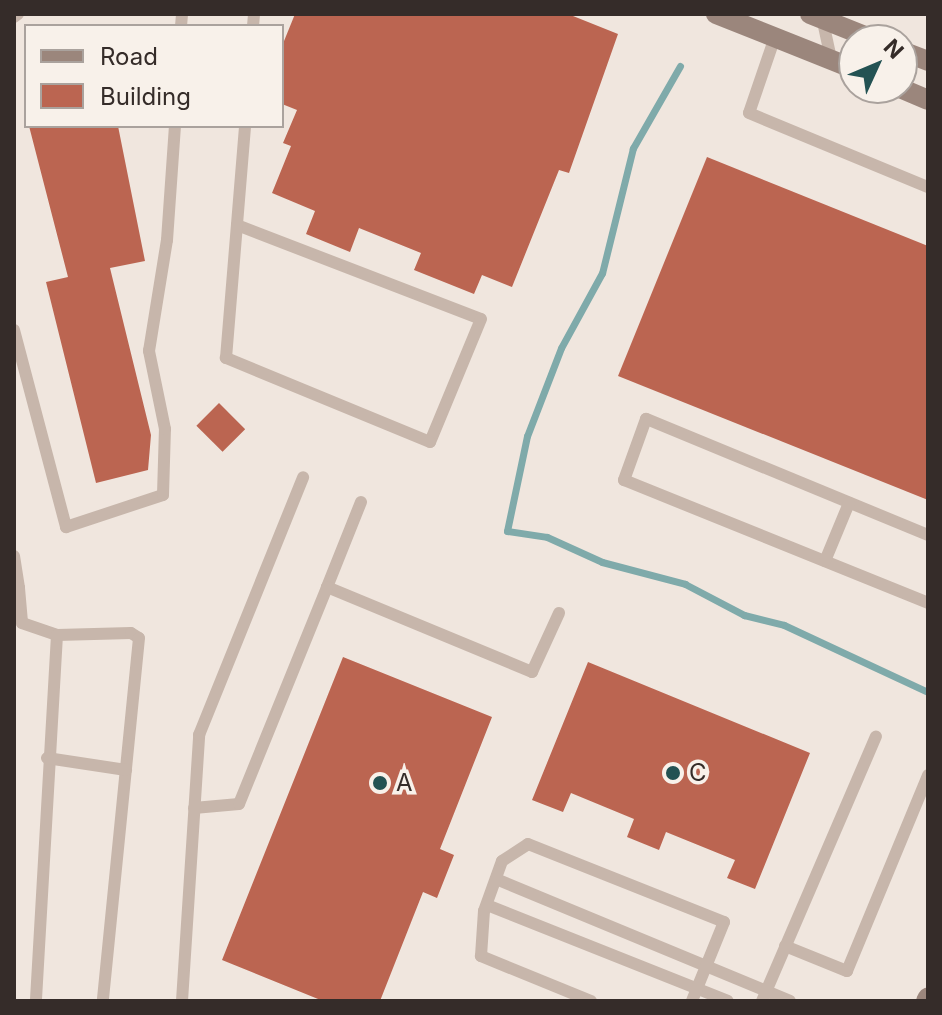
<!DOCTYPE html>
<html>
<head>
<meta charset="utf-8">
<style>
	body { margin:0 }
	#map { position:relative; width:942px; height:1015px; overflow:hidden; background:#f0e6de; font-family:Inter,sans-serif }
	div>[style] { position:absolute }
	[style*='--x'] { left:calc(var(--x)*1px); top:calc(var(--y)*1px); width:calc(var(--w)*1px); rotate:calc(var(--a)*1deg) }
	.stream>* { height:7px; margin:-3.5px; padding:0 3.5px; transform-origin:3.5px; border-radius:3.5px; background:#7faaaa }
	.building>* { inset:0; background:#bb6551; transform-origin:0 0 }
	.lane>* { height:12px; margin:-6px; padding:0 6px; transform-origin:6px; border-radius:6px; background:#c7b6ab }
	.secondary>* { height:20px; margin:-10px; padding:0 10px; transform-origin:10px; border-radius:10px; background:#9b867c }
	.dots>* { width:22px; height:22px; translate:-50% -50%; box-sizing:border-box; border:4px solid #f8f1ea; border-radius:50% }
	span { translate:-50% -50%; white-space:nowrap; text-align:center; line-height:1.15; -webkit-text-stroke:7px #f8f1ea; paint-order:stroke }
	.poi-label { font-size:24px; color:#352c29 }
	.left { translate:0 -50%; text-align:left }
	.frame { position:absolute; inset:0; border:16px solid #352c29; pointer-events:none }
	.legend { position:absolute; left:24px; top:24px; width:260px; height:104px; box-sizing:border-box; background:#f8f1ea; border:2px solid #aaa29d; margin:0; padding:10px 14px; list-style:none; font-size:24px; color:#352c29 }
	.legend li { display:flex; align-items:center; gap:16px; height:40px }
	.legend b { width:40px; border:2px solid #aaa29d }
	.north { position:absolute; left:838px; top:24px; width:80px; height:80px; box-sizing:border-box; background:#f8f1ea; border:2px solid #aaa29d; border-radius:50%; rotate:46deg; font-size:22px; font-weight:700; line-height:32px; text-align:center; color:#352c29 }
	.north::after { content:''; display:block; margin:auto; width:28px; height:36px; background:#235253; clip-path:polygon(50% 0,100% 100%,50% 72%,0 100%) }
</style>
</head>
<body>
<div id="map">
	<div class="stream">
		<div style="--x:680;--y:66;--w:95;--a:119.8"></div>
		<div style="--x:633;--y:148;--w:129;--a:103.9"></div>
		<div style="--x:602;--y:273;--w:85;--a:118.7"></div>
		<div style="--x:561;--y:348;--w:94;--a:111.1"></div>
		<div style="--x:527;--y:436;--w:97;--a:101.9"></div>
		<div style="--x:507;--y:531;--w:40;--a:8.5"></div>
		<div style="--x:547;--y:537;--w:60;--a:24.4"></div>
		<div style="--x:602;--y:562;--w:86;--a:14.8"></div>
		<div style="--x:685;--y:584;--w:67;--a:27.7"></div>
		<div style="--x:744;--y:615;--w:41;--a:14"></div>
		<div style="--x:784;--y:625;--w:159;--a:25"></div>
	</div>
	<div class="building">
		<div style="clip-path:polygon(295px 14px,568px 14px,618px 34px,569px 173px,559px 170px,512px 287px,482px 275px,474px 294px,414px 270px,421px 253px,359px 228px,350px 252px,306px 234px,315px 211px,272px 193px,291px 146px,283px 143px,297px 110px,282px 104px,282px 46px)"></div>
		<div style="clip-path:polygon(29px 126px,118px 126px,145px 261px,110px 268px,151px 435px,148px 470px,96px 483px,46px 282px,68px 277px)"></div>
		<div style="clip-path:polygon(707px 157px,928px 246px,928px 500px,618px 376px)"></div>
		<div style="left:219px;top:403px;width:37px;height:32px;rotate:45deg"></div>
		<div style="clip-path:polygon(343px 657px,492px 717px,440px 849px,454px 855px,437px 898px,423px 892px,380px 1001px,323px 1001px,222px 960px)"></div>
		<div style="clip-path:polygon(588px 662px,810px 753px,755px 889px,727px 878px,735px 860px,666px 832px,659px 850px,627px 837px,634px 819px,571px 793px,563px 812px,532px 800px)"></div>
	</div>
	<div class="lane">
		<div style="--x:14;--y:17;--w:5;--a:-37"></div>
		<div style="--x:822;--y:17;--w:43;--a:77.9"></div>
		<div style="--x:181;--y:26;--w:12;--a:-85"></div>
		<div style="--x:253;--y:26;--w:12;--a:-85"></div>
		<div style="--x:775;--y:37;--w:80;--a:108.9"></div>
		<div style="--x:749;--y:113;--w:194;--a:22.5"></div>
		<div style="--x:237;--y:225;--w:261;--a:21.1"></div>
		<div style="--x:481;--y:319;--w:133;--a:112.5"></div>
		<div style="--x:430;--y:442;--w:221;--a:-157.6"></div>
		<div style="--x:226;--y:358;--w:233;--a:-85.3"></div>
		<div style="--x:14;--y:330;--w:204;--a:75.2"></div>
		<div style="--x:66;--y:527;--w:102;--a:-18.3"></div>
		<div style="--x:163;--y:495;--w:66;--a:-88.3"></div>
		<div style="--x:165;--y:429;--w:80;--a:-101.6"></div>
		<div style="--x:149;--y:351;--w:112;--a:-80.8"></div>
		<div style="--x:167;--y:240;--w:114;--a:-86"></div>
		<div style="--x:361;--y:502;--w:92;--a:111.8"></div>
		<div style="--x:327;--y:587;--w:222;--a:22.5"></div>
		<div style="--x:532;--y:672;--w:65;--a:-65.4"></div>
		<div style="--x:928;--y:535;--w:305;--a:-157.6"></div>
		<div style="--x:646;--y:419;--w:65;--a:109.8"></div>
		<div style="--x:624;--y:480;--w:328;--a:22"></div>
		<div style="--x:14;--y:556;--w:32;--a:81"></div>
		<div style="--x:19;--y:588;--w:5;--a:180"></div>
		<div style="--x:825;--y:561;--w:63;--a:-67.5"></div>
		<div style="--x:19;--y:588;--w:35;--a:85"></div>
		<div style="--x:22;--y:623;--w:37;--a:19"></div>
		<div style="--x:57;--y:635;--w:367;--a:93.3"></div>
		<div style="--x:57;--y:635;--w:74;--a:-1.5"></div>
		<div style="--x:131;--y:633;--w:9;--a:32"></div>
		<div style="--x:139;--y:638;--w:365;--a:95.7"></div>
		<div style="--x:47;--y:758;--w:80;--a:8.6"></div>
		<div style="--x:194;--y:808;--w:45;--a:-5.1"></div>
		<div style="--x:239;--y:804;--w:234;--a:-67.9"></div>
		<div style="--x:496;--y:879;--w:318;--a:22.5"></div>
		<div style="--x:487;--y:905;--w:259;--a:21.7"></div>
		<div style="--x:785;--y:946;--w:67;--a:22"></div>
		<div style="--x:847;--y:971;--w:212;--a:-67.5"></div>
		<div style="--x:182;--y:1001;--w:267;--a:-86.3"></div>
		<div style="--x:199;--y:735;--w:278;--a:-68"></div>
		<div style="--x:591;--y:1001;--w:119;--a:-157.8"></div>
		<div style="--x:481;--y:956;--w:45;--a:-86.2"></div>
		<div style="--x:484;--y:911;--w:53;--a:-70.2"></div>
		<div style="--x:502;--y:861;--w:31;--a:-33"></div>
		<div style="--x:528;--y:844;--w:211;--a:21.7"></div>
		<div style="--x:724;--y:922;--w:85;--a:112.1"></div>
		<div style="--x:762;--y:1001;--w:288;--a:-66.7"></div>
	</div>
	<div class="secondary">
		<div style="--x:716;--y:14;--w:149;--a:21.7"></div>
		<div style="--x:810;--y:14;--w:70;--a:21.8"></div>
		<div style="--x:902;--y:51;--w:28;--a:21"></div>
		<div style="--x:900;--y:88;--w:30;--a:23"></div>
		<div style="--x:926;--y:1001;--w:4;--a:-63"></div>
	</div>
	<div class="dots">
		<div style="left:673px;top:773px;background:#235253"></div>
		<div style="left:380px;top:783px;background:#235253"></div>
	</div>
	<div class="poi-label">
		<span class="left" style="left:689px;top:773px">C</span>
		<span class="left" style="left:396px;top:783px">A</span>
	</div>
	<div class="frame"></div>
	<ul class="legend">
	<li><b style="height:10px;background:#9b867c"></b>Road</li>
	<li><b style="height:22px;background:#bb6551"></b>Building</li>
	</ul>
	<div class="north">N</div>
</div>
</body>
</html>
